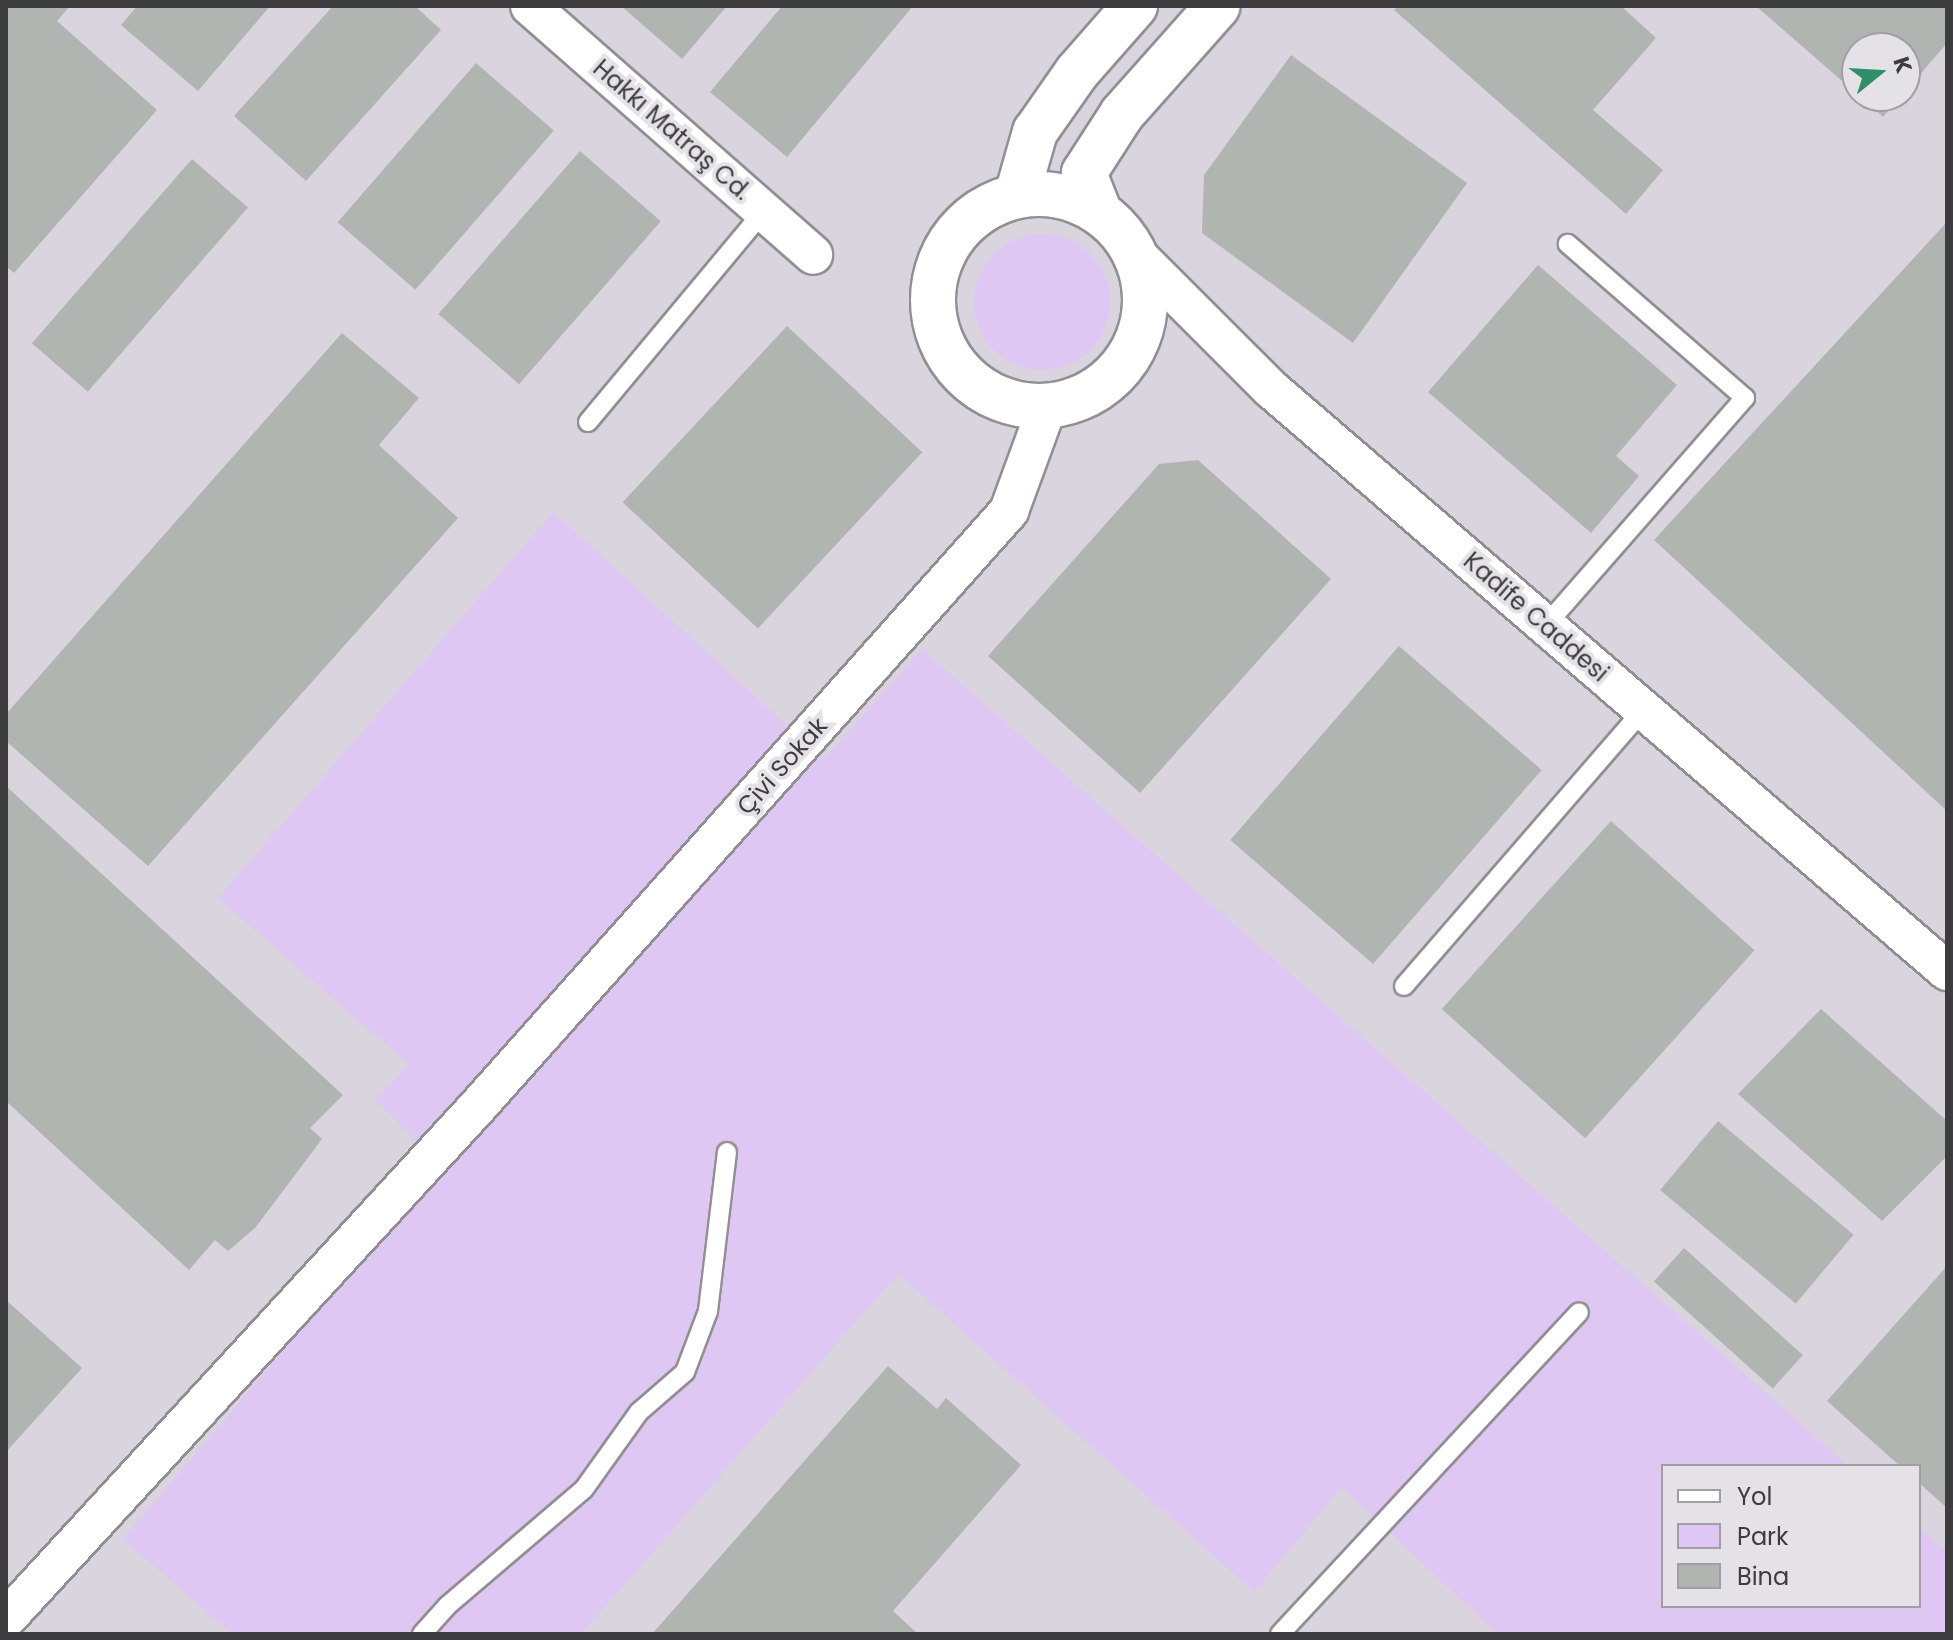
<!DOCTYPE html>
<html>
<head>
<meta charset="utf-8">
<style>
	body { margin:0 }
	#map { position:relative; width:1953px; height:1640px; overflow:hidden; background:#e5e2e7; font-family:Poppins,sans-serif }
	div>[style] { position:absolute }
	[style*='--x'] { left:calc(var(--x)*1px); top:calc(var(--y)*1px); width:calc(var(--w)*1px); rotate:calc(var(--a)*1deg) }
	.built>* { inset:0; background:#d9d4de }
	.green>* { inset:0; background:#dfc7f3 }
	.round { border-radius:50% }
	.building>* { inset:0; background:#b0b5b2; transform-origin:0 0 }
	.roads { filter:drop-shadow(2px 0 #918f93) drop-shadow(-2px 0 #918f93) drop-shadow(0 2px #918f93) drop-shadow(0 -2px #918f93) }
	.service>* { height:18px; margin:-9px; padding:0 9px; transform-origin:9px; border-radius:9px; background:#fff }
	.minor>* { height:38px; margin:-19px; padding:0 19px; transform-origin:19px; border-radius:19px; background:#fff }
	.tertiary>* { height:44px; margin:-22px; padding:0 22px; transform-origin:22px; border-radius:22px; background:#fff }
	.tertiary>.ring { margin:-22px; padding:0; box-sizing:content-box; background:none; border:44px solid #fff; border-radius:50% }
	span { translate:-50% -50%; white-space:nowrap; text-align:center; line-height:1.15; -webkit-text-stroke:8px #e5e2e7; paint-order:stroke }
	.street-label { font-size:24px; color:#3c3b3d }
	.frame { position:absolute; inset:0; border:8px solid #3c3b3d; pointer-events:none }
	.legend { position:absolute; left:1661px; top:1464px; width:260px; height:144px; box-sizing:border-box; background:#e5e2e7; border:2px solid #a19fa3; margin:0; padding:10px 14px; list-style:none; font-size:24px; color:#3c3b3d }
	.legend li { display:flex; align-items:center; gap:16px; height:40px }
	.legend b { width:40px; border:2px solid #a19fa3 }
	.north { position:absolute; left:1841px; top:32px; width:80px; height:80px; box-sizing:border-box; background:#e5e2e7; border:2px solid #a19fa3; border-radius:50%; rotate:72deg; font-size:22px; font-weight:700; line-height:32px; text-align:center; color:#3c3b3d }
	.north::after { content:''; display:block; margin:auto; width:28px; height:36px; background:#308f68; clip-path:polygon(50% 0,100% 100%,50% 72%,0 100%) }
</style>
</head>
<body>
<div id="map">
	<div class="built">
		<div style="clip-path:polygon(evenodd,6px 6px,1947px 6px,1947px 1634px,6px 1634px,6px 6px,1857px 48px,1905px 48px,1905px 96px,1857px 96px,1857px 48px,6px 6px,1663px 1466px,1919px 1466px,1919px 1606px,1663px 1606px,1663px 1466px)"></div>
	</div>
	<div class="green">
		<div class="round" style="left:974px;top:234px;width:136px;height:136px"></div>
		<div style="clip-path:polygon(553px 512px,824px 759px,922px 649px,1849px 1466px,1663px 1466px,1663px 1606px,1919px 1606px,1919px 1528px,1947px 1552px,1947px 1634px,1497px 1634px,1342px 1487px,1254px 1592px,898px 1274px,581px 1634px,232px 1634px,123px 1539px,441px 1165px,375px 1100px,409px 1065px,218px 898px)"></div>
	</div>
	<div class="building">
		<div style="clip-path:polygon(6px 6px,70px 6px,57px 21px,157px 110px,14px 273px,6px 266px)"></div>
		<div style="clip-path:polygon(137px 6px,270px 6px,198px 91px,121px 25px)"></div>
		<div style="clip-path:polygon(333px 6px,415px 6px,441px 30px,306px 181px,234px 116px)"></div>
		<div style="clip-path:polygon(621px 6px,727px 6px,682px 59px)"></div>
		<div style="clip-path:polygon(782px 6px,913px 6px,787px 157px,710px 92px)"></div>
		<div style="clip-path:polygon(1398px 6px,1621px 6px,1656px 38px,1593px 110px,1663px 170px,1626px 214px,1394px 10px)"></div>
		<div style="clip-path:polygon(1756px 6px,1947px 6px,1947px 43px,1905px 92px,1905px 48px,1857px 48px,1857px 94px)"></div>
		<div style="clip-path:polygon(1291px 55px,1467px 183px,1353px 343px,1202px 233px,1204px 175px)"></div>
		<div style="left:476px;top:63px;width:103px;height:211px;rotate:41deg"></div>
		<div style="clip-path:polygon(1860px 96px,1901px 96px,1883px 117px)"></div>
		<div style="left:580px;top:151px;width:107px;height:216px;rotate:41deg"></div>
		<div style="left:192px;top:159px;width:74px;height:244px;rotate:41deg"></div>
		<div style="clip-path:polygon(1947px 222px,1947px 811px,1654px 540px)"></div>
		<div style="clip-path:polygon(1538px 265px,1677px 385px,1616px 456px,1639px 476px,1591px 533px,1428px 392px)"></div>
		<div style="left:787px;top:326px;width:185px;height:241px;rotate:43deg"></div>
		<div style="clip-path:polygon(342px 333px,419px 398px,379px 445px,458px 518px,148px 866px,6px 741px,6px 714px)"></div>
		<div style="clip-path:polygon(1198px 460px,1331px 579px,1140px 793px,988px 656px,1159px 464px)"></div>
		<div style="left:1399px;top:646px;width:189px;height:257px;rotate:41deg"></div>
		<div style="clip-path:polygon(6px 786px,343px 1095px,310px 1128px,322px 1139px,255px 1228px,228px 1251px,215px 1240px,189px 1270px,6px 1101px)"></div>
		<div style="left:1611px;top:821px;width:193px;height:253px;rotate:42deg"></div>
		<div style="clip-path:polygon(1821px 1009px,1947px 1121px,1947px 1156px,1882px 1221px,1738px 1094px)"></div>
		<div style="left:1718px;top:1121px;width:177px;height:90px;rotate:40deg"></div>
		<div style="left:1684px;top:1248px;width:160px;height:45px;rotate:42deg"></div>
		<div style="clip-path:polygon(1947px 1266px,1947px 1508px,1919px 1483px,1919px 1466px,1900px 1466px,1827px 1401px)"></div>
		<div style="clip-path:polygon(6px 1300px,82px 1368px,6px 1452px)"></div>
		<div style="clip-path:polygon(888px 1366px,937px 1409px,946px 1398px,1021px 1465px,893px 1611px,918px 1634px,652px 1634px)"></div>
	</div>
	<div class="roads">
		<div class="service">
			<div style="--x:588;--y:422;--w:275;--a:-50.2"></div>
			<div style="--x:1546;--y:625;--w:302;--a:-48.8"></div>
			<div style="--x:1745;--y:398;--w:235;--a:-139"></div>
			<div style="--x:1404;--y:986;--w:365;--a:-49.1"></div>
			<div style="--x:422;--y:1634;--w:38;--a:-48"></div>
			<div style="--x:447;--y:1606;--w:180;--a:-40.5"></div>
			<div style="--x:584;--y:1489;--w:95;--a:-54.5"></div>
			<div style="--x:639;--y:1412;--w:61;--a:-41"></div>
			<div style="--x:685;--y:1372;--w:65;--a:-69.3"></div>
			<div style="--x:708;--y:1311;--w:160;--a:-83.2"></div>
			<div style="--x:1280;--y:1634;--w:439;--a:-47.1"></div>
		</div>
		<div class="minor">
			<div style="--x:530;--y:6;--w:377;--a:41.3"></div>
			<div style="--x:1135;--y:253;--w:192;--a:45"></div>
			<div style="--x:1271;--y:389;--w:892;--a:40.73"></div>
			<div style="--x:6;--y:1619;--w:700;--a:-47.37"></div>
			<div style="--x:480;--y:1104;--w:795;--a:-48.26"></div>
			<div style="--x:1009;--y:511;--w:111;--a:-69.9"></div>
		</div>
		<div class="tertiary">
			<div class="ring" style="left:933px;top:194px;width:168px;height:168px"></div>
			<div style="--x:1017;--y:195;--w:66;--a:-74.1"></div>
			<div style="--x:1035;--y:132;--w:73;--a:-55"></div>
			<div style="--x:1077;--y:72;--w:88;--a:-48.7"></div>
			<div style="--x:1099;--y:211;--w:41;--a:-111.5"></div>
			<div style="--x:1084;--y:173;--w:70;--a:-57.2"></div>
			<div style="--x:1122;--y:114;--w:144;--a:-48.4"></div>
		</div>
	</div>
	<div class="street-label">
		<span style="left:672px;top:130px;rotate:41deg">Hakkı Matraş Cd.</span>
		<span style="left:1536px;top:617px;rotate:41deg">Kadife Caddesi</span>
		<span style="left:782px;top:766px;rotate:-48deg">Çivi Sokak</span>
	</div>
	<div class="frame"></div>
	<ul class="legend">
	<li><b style="height:10px;background:#fff"></b>Yol</li>
	<li><b style="height:22px;background:#dfc7f3"></b>Park</li>
	<li><b style="height:22px;background:#b0b5b2"></b>Bina</li>
	</ul>
	<div class="north">K</div>
</div>
</body>
</html>
